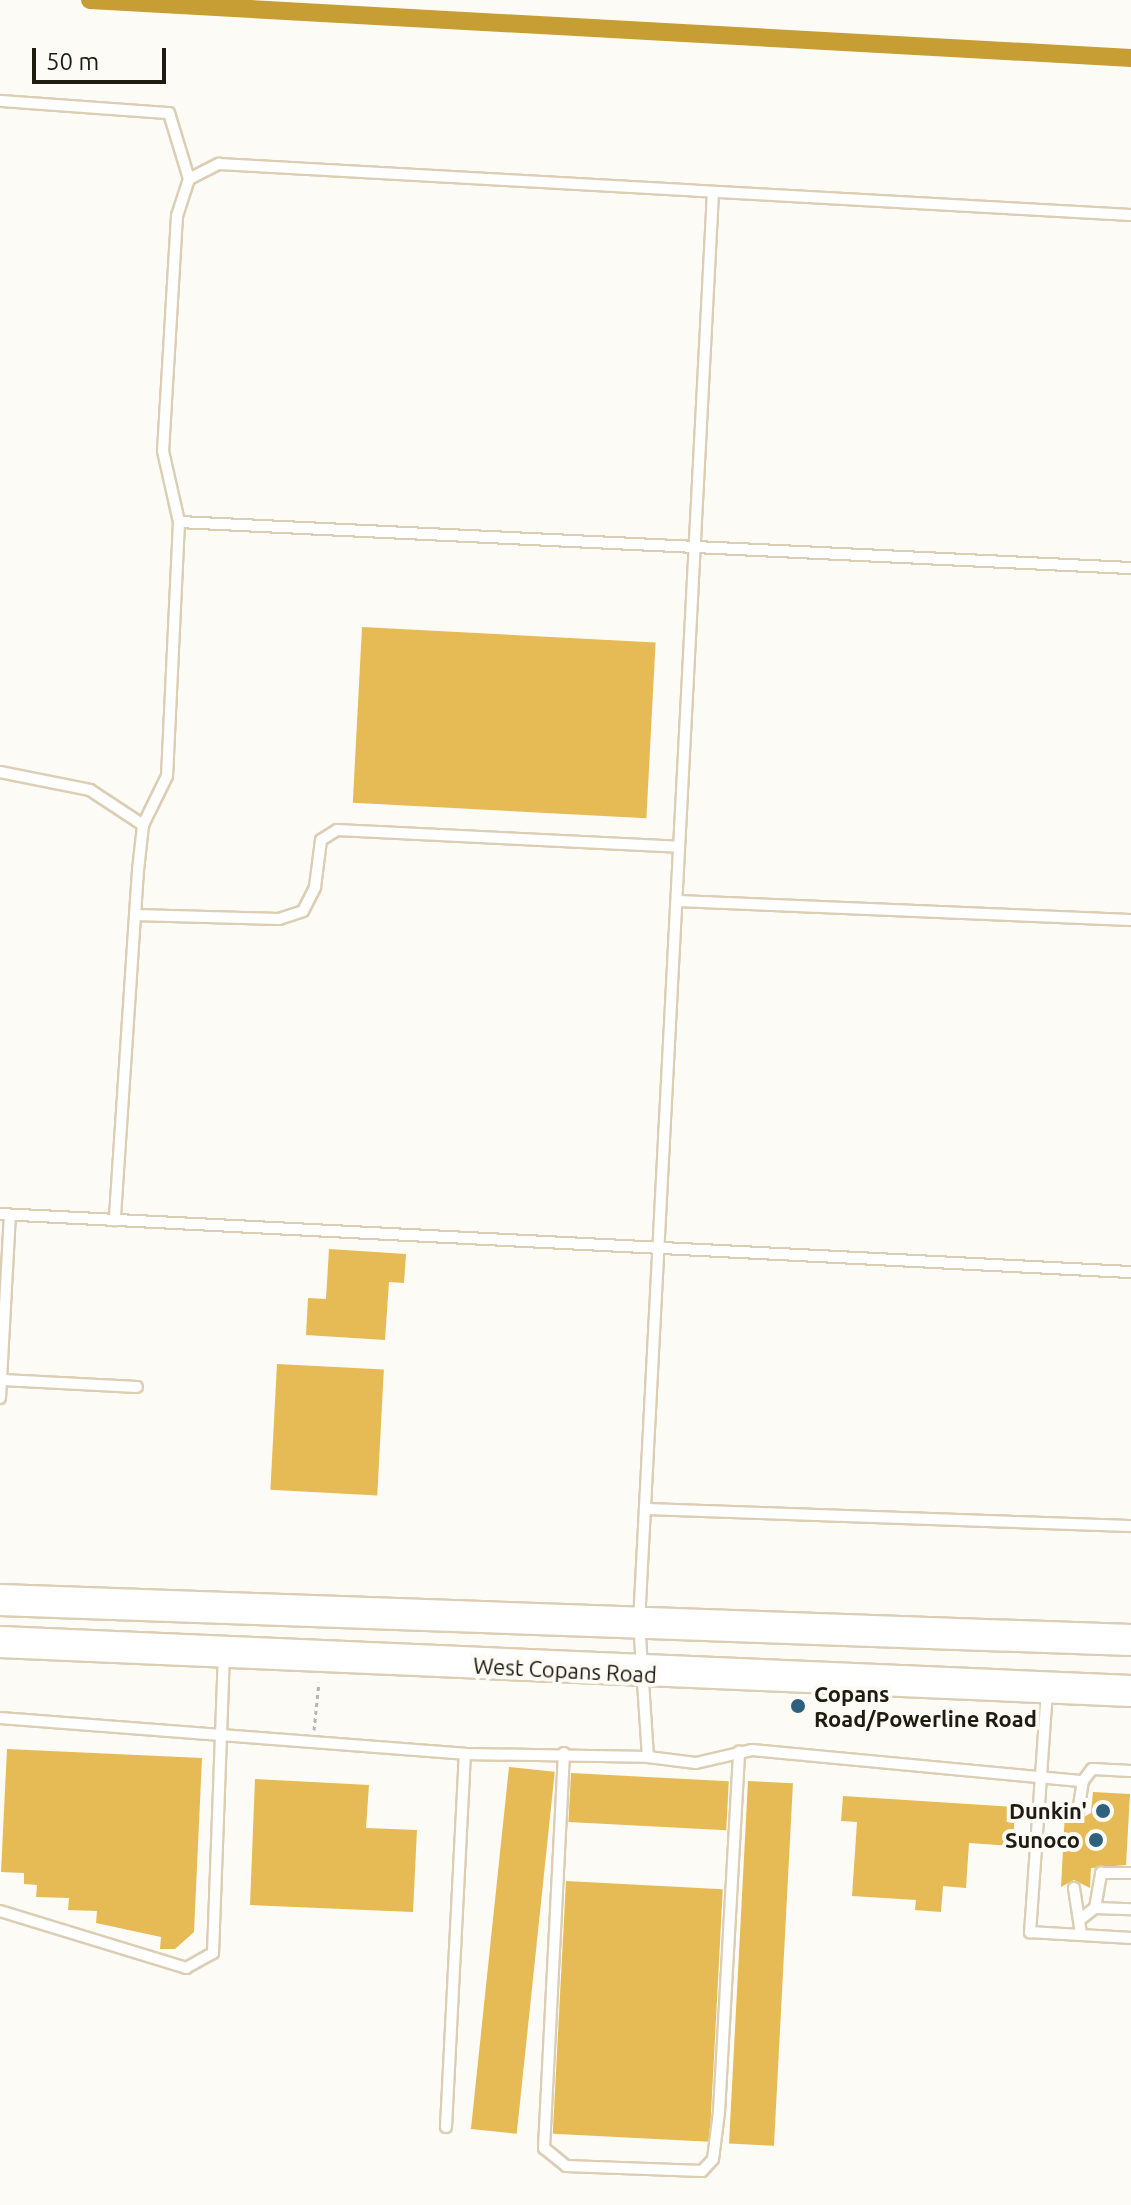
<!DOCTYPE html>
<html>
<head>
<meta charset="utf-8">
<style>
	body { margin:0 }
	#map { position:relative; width:1131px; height:2205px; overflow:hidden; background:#fdfbf5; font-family:Ubuntu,sans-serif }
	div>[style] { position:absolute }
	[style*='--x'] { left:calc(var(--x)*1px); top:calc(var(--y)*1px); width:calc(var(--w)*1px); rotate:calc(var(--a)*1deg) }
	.canal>* { height:18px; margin:-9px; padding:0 9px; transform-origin:9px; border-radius:9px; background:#c79e34 }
	.building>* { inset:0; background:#e6bb55; transform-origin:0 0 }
	.path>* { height:3px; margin-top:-1.5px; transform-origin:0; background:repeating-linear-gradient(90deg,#b8b5ae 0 4px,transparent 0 8px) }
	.roads { filter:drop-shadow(2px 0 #dbceb4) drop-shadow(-2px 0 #dbceb4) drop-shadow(0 2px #dbceb4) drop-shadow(0 -2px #dbceb4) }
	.lane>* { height:10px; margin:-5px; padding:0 5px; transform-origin:5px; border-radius:5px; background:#fff }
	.secondary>* { height:30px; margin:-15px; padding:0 15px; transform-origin:15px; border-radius:15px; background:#fff }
	.dots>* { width:22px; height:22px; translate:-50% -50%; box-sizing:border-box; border:4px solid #fdfbf5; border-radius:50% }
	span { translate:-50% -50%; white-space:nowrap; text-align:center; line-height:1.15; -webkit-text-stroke:8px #fdfbf5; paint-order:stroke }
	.street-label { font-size:22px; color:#201b11 }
	.poi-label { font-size:22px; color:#201b11; font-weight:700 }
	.left { translate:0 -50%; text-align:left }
	.right { translate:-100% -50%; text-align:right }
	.scale { position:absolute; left:32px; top:48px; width:134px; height:36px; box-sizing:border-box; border:4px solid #201b11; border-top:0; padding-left:10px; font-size:24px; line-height:28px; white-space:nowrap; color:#201b11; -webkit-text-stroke:6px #fdfbf5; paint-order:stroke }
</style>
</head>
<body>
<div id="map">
	<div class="canal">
		<div style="--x:90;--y:0;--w:1043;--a:3.19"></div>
	</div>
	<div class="building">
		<div style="left:362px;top:627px;width:294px;height:176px;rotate:3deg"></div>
		<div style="clip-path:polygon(329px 1249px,406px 1254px,404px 1283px,389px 1282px,385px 1340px,306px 1335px,308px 1298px,326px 1299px)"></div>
		<div style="left:277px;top:1364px;width:107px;height:126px;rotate:3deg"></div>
		<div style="clip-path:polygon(7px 1749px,202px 1758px,194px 1932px,175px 1949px,160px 1949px,161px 1937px,96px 1923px,97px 1911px,68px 1910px,69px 1898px,36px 1897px,37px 1885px,24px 1884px,24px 1873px,1px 1872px)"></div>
		<div style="left:509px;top:1767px;width:46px;height:364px;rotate:6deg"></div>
		<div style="left:571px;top:1773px;width:158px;height:49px;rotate:3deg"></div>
		<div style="clip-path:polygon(255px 1779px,369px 1785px,366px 1828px,417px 1830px,413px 1912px,250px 1905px)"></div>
		<div style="left:748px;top:1781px;width:45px;height:363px;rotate:3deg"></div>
		<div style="clip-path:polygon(1093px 1792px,1130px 1794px,1126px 1865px,1091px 1868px,1090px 1888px,1074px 1880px,1061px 1887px,1065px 1812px,1078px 1820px,1091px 1813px)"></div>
		<div style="clip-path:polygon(843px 1796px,1015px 1807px,1013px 1846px,969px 1843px,966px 1888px,943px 1886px,941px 1912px,915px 1910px,916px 1900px,852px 1896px,857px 1822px,841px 1821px)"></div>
		<div style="left:566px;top:1881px;width:157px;height:253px;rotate:3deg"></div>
	</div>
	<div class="path">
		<div style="--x:314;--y:1730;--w:48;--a:-84.1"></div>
	</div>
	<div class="roads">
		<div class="lane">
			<div style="--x:0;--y:101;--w:169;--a:4.1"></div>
			<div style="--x:169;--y:113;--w:69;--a:73.1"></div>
			<div style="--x:189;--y:179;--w:39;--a:108"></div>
			<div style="--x:177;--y:216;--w:235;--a:93.4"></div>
			<div style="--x:163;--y:451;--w:73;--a:77.3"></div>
			<div style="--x:179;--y:522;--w:254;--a:92.7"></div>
			<div style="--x:167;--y:776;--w:55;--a:116.1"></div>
			<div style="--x:143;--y:825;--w:45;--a:96.3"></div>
			<div style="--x:138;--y:870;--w:351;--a:93.8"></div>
			<div style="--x:189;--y:179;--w:34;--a:-27"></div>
			<div style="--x:219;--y:164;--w:913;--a:3.2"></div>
			<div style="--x:179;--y:522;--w:953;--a:2.77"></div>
			<div style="--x:0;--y:772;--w:92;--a:11.3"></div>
			<div style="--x:90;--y:790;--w:64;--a:33.4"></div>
			<div style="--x:677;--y:901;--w:454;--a:2.4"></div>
			<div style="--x:135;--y:915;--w:144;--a:1.6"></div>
			<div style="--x:279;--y:919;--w:25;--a:-18"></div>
			<div style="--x:303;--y:911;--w:27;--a:-63"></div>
			<div style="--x:315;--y:887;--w:47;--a:-82.7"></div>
			<div style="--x:321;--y:840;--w:19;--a:-32"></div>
			<div style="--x:337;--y:830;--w:342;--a:2.8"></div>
			<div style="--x:0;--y:1214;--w:1132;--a:2.94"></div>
			<div style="--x:1;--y:1380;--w:136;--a:2.9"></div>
			<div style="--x:0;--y:1398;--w:183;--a:-86.9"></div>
			<div style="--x:645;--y:1509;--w:486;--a:2"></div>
			<div style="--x:1047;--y:1690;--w:243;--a:94"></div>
			<div style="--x:1030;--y:1932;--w:101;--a:3.4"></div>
			<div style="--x:0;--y:1718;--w:466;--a:4.4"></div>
			<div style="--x:465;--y:1754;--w:183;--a:0.9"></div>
			<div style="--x:648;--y:1757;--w:134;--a:-93.8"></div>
			<div style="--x:639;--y:1623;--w:1432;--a:-87.04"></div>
			<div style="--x:564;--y:1753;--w:396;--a:92.9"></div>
			<div style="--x:544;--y:2148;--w:28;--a:39"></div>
			<div style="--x:566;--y:2166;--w:136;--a:2.1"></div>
			<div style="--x:702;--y:2171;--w:16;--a:-47"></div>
			<div style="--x:713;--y:2159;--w:47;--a:-82.7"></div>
			<div style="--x:719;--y:2112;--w:361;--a:-86.8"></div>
			<div style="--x:648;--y:1757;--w:48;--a:7.1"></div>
			<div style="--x:696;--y:1763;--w:57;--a:-13.1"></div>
			<div style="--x:752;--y:1750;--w:332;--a:5.4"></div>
			<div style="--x:1083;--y:1781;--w:15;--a:-53"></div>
			<div style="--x:1092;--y:1769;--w:39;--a:3"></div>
			<div style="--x:1078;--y:1812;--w:31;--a:-81"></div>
			<div style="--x:1074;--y:1888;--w:47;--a:81.3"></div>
			<div style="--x:1095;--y:1908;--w:36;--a:2"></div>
			<div style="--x:0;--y:1911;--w:195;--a:17"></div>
			<div style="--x:186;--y:1968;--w:31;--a:-29"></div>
			<div style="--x:213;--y:1953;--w:299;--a:-87.9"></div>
			<div style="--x:1082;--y:1918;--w:16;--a:-38"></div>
			<div style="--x:1095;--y:1908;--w:36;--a:-80"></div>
			<div style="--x:1101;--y:1873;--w:30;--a:0"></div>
			<div style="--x:446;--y:2127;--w:373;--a:-87.1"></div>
		</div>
		<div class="secondary">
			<div style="--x:0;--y:1600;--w:1132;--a:2.03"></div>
			<div style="--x:0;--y:1642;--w:1132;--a:2.48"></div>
		</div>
	</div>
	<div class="dots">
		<div style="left:798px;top:1706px;background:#2e617e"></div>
		<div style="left:1103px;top:1811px;background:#2e617e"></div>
		<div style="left:1096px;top:1840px;background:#2e617e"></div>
	</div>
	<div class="street-label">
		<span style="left:565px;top:1670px;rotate:3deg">West Copans Road</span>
	</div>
	<div class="poi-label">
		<span class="left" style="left:814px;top:1706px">Copans<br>Road/Powerline Road</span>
		<span class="right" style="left:1087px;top:1811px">Dunkin'</span>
		<span class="right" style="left:1080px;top:1840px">Sunoco</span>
	</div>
	<div class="scale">50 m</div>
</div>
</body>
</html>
